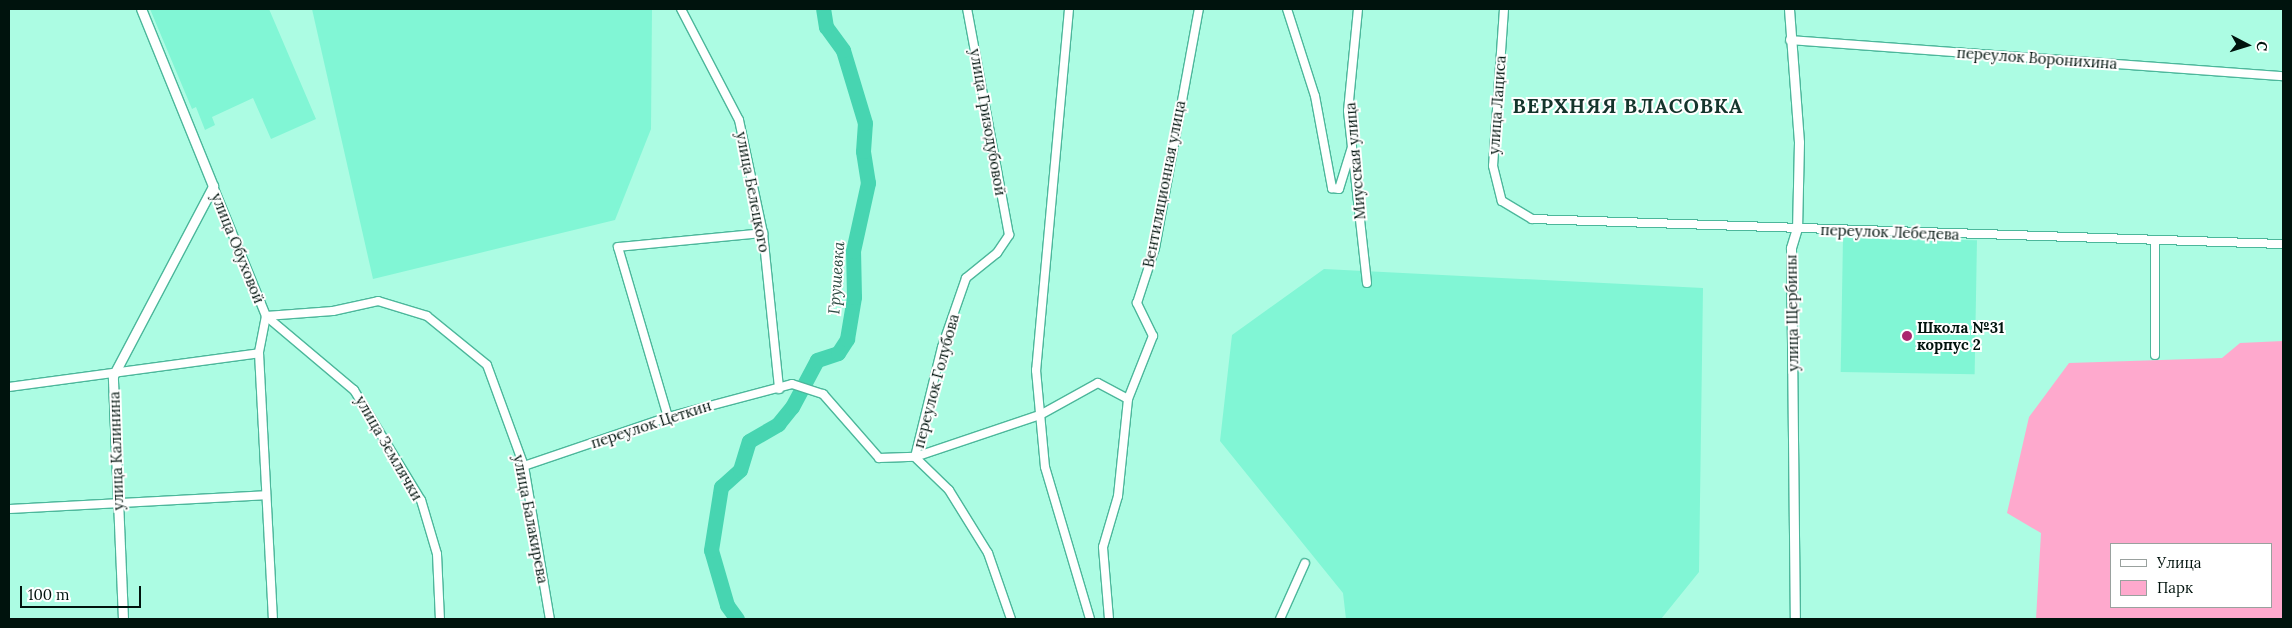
<!DOCTYPE html>
<html>
<head>
<meta charset="utf-8">
<style>
	body { margin:0 }
	#map { position:relative; width:2292px; height:628px; overflow:hidden; background:#acfce3; font-family:Lora,serif }
	div>[style] { position:absolute }
	[style*='--x'] { left:calc(var(--x)*1px); top:calc(var(--y)*1px); width:calc(var(--w)*1px); rotate:calc(var(--a)*1deg) }
	.built>* { inset:0; background:#81f6d5; transform-origin:0 0 }
	.green>* { inset:0; background:#fea9cd }
	.river>* { height:15px; margin:-7.5px; padding:0 7.5px; transform-origin:7.5px; border-radius:7.5px; background:#47d5b1 }
	.roads { filter:drop-shadow(1px 0 #4cb79b) drop-shadow(-1px 0 #4cb79b) drop-shadow(0 1px #4cb79b) drop-shadow(0 -1px #4cb79b) }
	.minor>* { height:8px; margin:-4px; padding:0 4px; transform-origin:4px; border-radius:4px; background:#fff }
	.tertiary>* { height:9px; margin:-4.5px; padding:0 4.5px; transform-origin:4.5px; border-radius:4.5px; background:#fff }
	.dots>* { width:14px; height:14px; translate:-50% -50%; box-sizing:border-box; border:2px solid #fff; border-radius:50% }
	span { translate:-50% -50%; white-space:nowrap; text-align:center; line-height:1.15; -webkit-text-stroke:4px #fff; paint-order:stroke }
	.street-label { font-size:15px; color:#00130d }
	.poi-label { font-size:15px; color:#00130d; font-weight:700 }
	.left { translate:0 -50%; text-align:left }
	.water-label { font-size:16px; color:#2e4c43; font-style:italic }
	.district-label { font-size:20px; color:#14352c; font-weight:700; letter-spacing:1px }
	.frame { position:absolute; inset:0; border:10px solid #00130d; pointer-events:none }
	.legend { position:absolute; left:2110px; top:543px; width:162px; height:65px; box-sizing:border-box; background:#fff; border:1px solid #99a19e; margin:0; padding:6px 9px; list-style:none; font-size:15px; color:#00130d }
	.legend li { display:flex; align-items:center; gap:10px; height:25px }
	.legend b { width:25px; border:1px solid #99a19e }
	.north { position:absolute; left:2222px; top:20px; width:50px; height:50px; -webkit-text-stroke:4px #fff; paint-order:stroke; rotate:95deg; font-size:14px; font-weight:700; line-height:20px; text-align:center; color:#00130d }
	.north::after { content:''; display:block; margin:auto; width:18px; height:22px; background:#00130d; clip-path:polygon(50% 0,100% 100%,50% 72%,0 100%) }
	.scale { position:absolute; left:20px; top:586px; width:121px; height:22px; box-sizing:border-box; border:2px solid #00130d; border-top:0; padding-left:6px; font-size:15px; line-height:18px; white-space:nowrap; color:#00130d; -webkit-text-stroke:4px #fff; paint-order:stroke }
</style>
</head>
<body>
<div id="map">
	<div class="built">
		<div style="clip-path:polygon(150px 9px,269px 9px,316px 119px,271px 139px,253px 98px,212px 117px,215px 125px,205px 130px,196px 107px,192px 109px)"></div>
		<div style="clip-path:polygon(312px 9px,652px 9px,651px 129px,615px 220px,373px 279px)"></div>
		<div style="left:1843px;top:238px;width:134px;height:134px;rotate:1deg"></div>
		<div style="clip-path:polygon(1324px 269px,1703px 288px,1699px 572px,1661px 619px,1346px 619px,1343px 593px,1220px 441px,1232px 335px)"></div>
	</div>
	<div class="green">
		<div style="clip-path:polygon(evenodd,2283px 341px,2283px 619px,2036px 619px,2041px 533px,2007px 513px,2029px 417px,2069px 363px,2222px 358px,2240px 343px,2283px 341px,2111px 544px,2271px 544px,2271px 607px,2111px 607px,2111px 544px)"></div>
	</div>
	<div class="river">
		<div style="--x:737;--y:619;--w:17;--a:-126"></div>
		<div style="--x:727;--y:605;--w:57;--a:-106.2"></div>
		<div style="--x:711;--y:550;--w:64;--a:-81"></div>
		<div style="--x:721;--y:487;--w:25;--a:-42"></div>
		<div style="--x:740;--y:470;--w:30;--a:-73"></div>
		<div style="--x:749;--y:441;--w:34;--a:-30"></div>
		<div style="--x:778;--y:424;--w:22;--a:-51"></div>
		<div style="--x:792;--y:407;--w:53;--a:-62"></div>
		<div style="--x:817;--y:360;--w:22;--a:-18"></div>
		<div style="--x:838;--y:353;--w:17;--a:-57"></div>
		<div style="--x:847;--y:339;--w:43;--a:-80.5"></div>
		<div style="--x:854;--y:297;--w:46;--a:-91.2"></div>
		<div style="--x:853;--y:251;--w:70;--a:-77.6"></div>
		<div style="--x:868;--y:183;--w:32;--a:-99"></div>
		<div style="--x:863;--y:151;--w:28;--a:-86"></div>
		<div style="--x:865;--y:123;--w:76;--a:-106.8"></div>
		<div style="--x:843;--y:50;--w:29;--a:-126"></div>
		<div style="--x:826;--y:27;--w:18;--a:-99"></div>
	</div>
	<div class="roads">
		<div class="minor">
			<div style="--x:681;--y:9;--w:125;--a:62.4"></div>
			<div style="--x:739;--y:120;--w:116;--a:78"></div>
			<div style="--x:763;--y:233;--w:157;--a:84.1"></div>
			<div style="--x:1069;--y:9;--w:363;--a:95.2"></div>
			<div style="--x:1036;--y:370;--w:97;--a:84.7"></div>
			<div style="--x:1045;--y:467;--w:159;--a:73.5"></div>
			<div style="--x:1287;--y:9;--w:91;--a:72.2"></div>
			<div style="--x:1315;--y:96;--w:94;--a:79.5"></div>
			<div style="--x:1332;--y:188;--w:7;--a:8"></div>
			<div style="--x:1339;--y:189;--w:44;--a:-72.8"></div>
			<div style="--x:1358;--y:9;--w:102;--a:95.6"></div>
			<div style="--x:1348;--y:111;--w:173;--a:83.7"></div>
			<div style="--x:1504;--y:9;--w:157;--a:94"></div>
			<div style="--x:1493;--y:166;--w:36;--a:76"></div>
			<div style="--x:1502;--y:201;--w:35;--a:31"></div>
			<div style="--x:1532;--y:219;--w:751;--a:1.91"></div>
			<div style="--x:1790;--y:40;--w:494;--a:4.2"></div>
			<div style="--x:213;--y:186;--w:140;--a:67.8"></div>
			<div style="--x:266;--y:316;--w:38;--a:101"></div>
			<div style="--x:259;--y:353;--w:266;--a:87"></div>
			<div style="--x:2155;--y:241;--w:114;--a:90"></div>
			<div style="--x:266;--y:316;--w:67;--a:-4.3"></div>
			<div style="--x:333;--y:311;--w:46;--a:-12.5"></div>
			<div style="--x:378;--y:301;--w:51;--a:17"></div>
			<div style="--x:427;--y:316;--w:77;--a:39.2"></div>
			<div style="--x:487;--y:365;--w:108;--a:69.9"></div>
			<div style="--x:524;--y:466;--w:155;--a:80.4"></div>
			<div style="--x:266;--y:316;--w:115;--a:40.1"></div>
			<div style="--x:354;--y:390;--w:129;--a:58.7"></div>
			<div style="--x:421;--y:500;--w:56;--a:73.5"></div>
			<div style="--x:437;--y:554;--w:65;--a:87.4"></div>
			<div style="--x:9;--y:387;--w:252;--a:-7.7"></div>
			<div style="--x:668;--y:417;--w:177;--a:-106.4"></div>
			<div style="--x:618;--y:247;--w:146;--a:-5.5"></div>
			<div style="--x:524;--y:466;--w:152;--a:-18.8"></div>
			<div style="--x:668;--y:417;--w:128;--a:-14.9"></div>
			<div style="--x:792;--y:384;--w:33;--a:18"></div>
			<div style="--x:823;--y:394;--w:85;--a:48.8"></div>
			<div style="--x:879;--y:458;--w:36;--a:-2"></div>
			<div style="--x:915;--y:457;--w:113;--a:-76.2"></div>
			<div style="--x:942;--y:347;--w:73;--a:-70.8"></div>
			<div style="--x:966;--y:278;--w:40;--a:-39"></div>
			<div style="--x:997;--y:253;--w:22;--a:-56"></div>
			<div style="--x:1009;--y:235;--w:230;--a:-100.5"></div>
			<div style="--x:9;--y:509;--w:257;--a:-3.1"></div>
			<div style="--x:1011;--y:619;--w:70;--a:-109.2"></div>
			<div style="--x:988;--y:553;--w:74;--a:-121.8"></div>
			<div style="--x:949;--y:490;--w:47;--a:-135.9"></div>
			<div style="--x:915;--y:457;--w:132;--a:-18.6"></div>
			<div style="--x:1040;--y:415;--w:66;--a:-28.9"></div>
			<div style="--x:1098;--y:383;--w:34;--a:28"></div>
			<div style="--x:1109;--y:619;--w:72;--a:-94.8"></div>
			<div style="--x:1103;--y:547;--w:53;--a:-73.6"></div>
			<div style="--x:1118;--y:496;--w:98;--a:-84.1"></div>
			<div style="--x:1128;--y:399;--w:68;--a:-68.4"></div>
			<div style="--x:1153;--y:336;--w:37;--a:-116"></div>
			<div style="--x:1137;--y:303;--w:58;--a:-71.9"></div>
			<div style="--x:1155;--y:248;--w:243;--a:-79.6"></div>
			<div style="--x:1280;--y:619;--w:61;--a:-65.9"></div>
		</div>
		<div class="tertiary">
			<div style="--x:1789;--y:9;--w:133;--a:85.7"></div>
			<div style="--x:1799;--y:142;--w:86;--a:91.3"></div>
			<div style="--x:1797;--y:228;--w:21;--a:107"></div>
			<div style="--x:1791;--y:248;--w:371;--a:89.4"></div>
			<div style="--x:123;--y:619;--w:243;--a:-92.4"></div>
			<div style="--x:113;--y:376;--w:215;--a:-62.2"></div>
			<div style="--x:213;--y:186;--w:191;--a:-112.1"></div>
		</div>
	</div>
	<div class="dots">
		<div style="left:1907px;top:336px;background:#ab266e"></div>
	</div>
	<div class="street-label">
		<span style="left:2037px;top:58px;rotate:4deg">переулок Воронихина</span>
		<span style="left:1497px;top:105px;rotate:-86deg">улица Лациса</span>
		<span style="left:988px;top:122px;rotate:80deg">улица Гризодубовой</span>
		<span style="left:1355px;top:161px;rotate:-95deg">Миусская улица</span>
		<span style="left:1164px;top:184px;rotate:-79deg">Вентиляционная улица</span>
		<span style="left:753px;top:192px;rotate:79deg">улица Белецкого</span>
		<span style="left:1890px;top:232px;rotate:2deg">переулок Лебедева</span>
		<span style="left:238px;top:248px;rotate:68deg">улица Обуховой</span>
		<span style="left:1792px;top:313px;rotate:-91deg">улица Щербины</span>
		<span style="left:936px;top:381px;rotate:-75deg">переулок Голубова</span>
		<span style="left:651px;top:424px;rotate:-18deg">переулок Цеткин</span>
		<span style="left:389px;top:448px;rotate:60deg">улица Землячки</span>
		<span style="left:116px;top:451px;rotate:-92deg">улица Калинина</span>
		<span style="left:531px;top:519px;rotate:79deg">улица Балакирева</span>
	</div>
	<div class="poi-label">
		<span class="left" style="left:1917px;top:336px">Школа №31<br>корпус 2</span>
	</div>
	<div class="water-label">
		<span style="left:836px;top:278px;rotate:-86deg">Грушевка</span>
	</div>
	<div class="district-label">
		<span style="left:1628px;top:105px">ВЕРХНЯЯ ВЛАСОВКА</span>
	</div>
	<div class="frame"></div>
	<ul class="legend">
	<li><b style="height:6px;background:#fff"></b>Улица</li>
	<li><b style="height:14px;background:#fea9cd"></b>Парк</li>
	</ul>
	<div class="north">С</div>
	<div class="scale">100 m</div>
</div>
</body>
</html>
